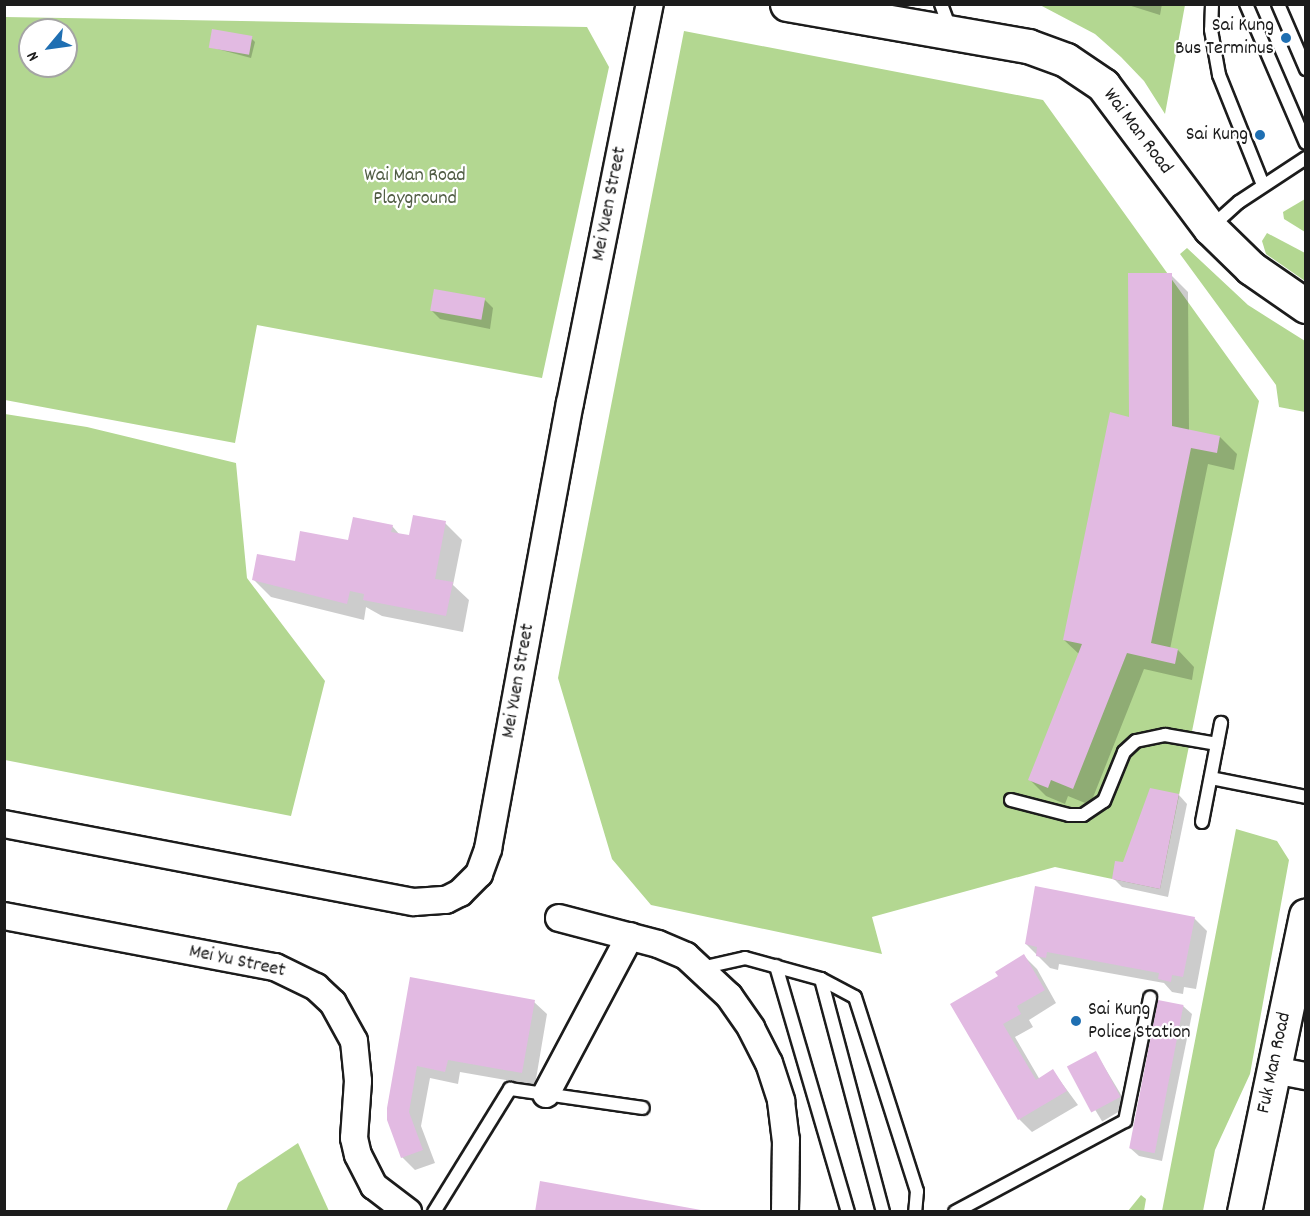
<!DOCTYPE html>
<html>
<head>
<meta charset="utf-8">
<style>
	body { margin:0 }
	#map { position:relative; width:1310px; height:1216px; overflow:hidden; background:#fff; font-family:Dekko,sans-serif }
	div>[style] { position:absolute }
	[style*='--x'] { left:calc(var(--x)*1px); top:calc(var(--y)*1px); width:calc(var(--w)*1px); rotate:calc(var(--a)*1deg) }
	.green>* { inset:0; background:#b3d791 }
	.shadow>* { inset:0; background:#0003; transform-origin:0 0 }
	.building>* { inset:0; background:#e2bae2; transform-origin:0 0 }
	.roads { filter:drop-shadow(2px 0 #1c1c1c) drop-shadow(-2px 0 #1c1c1c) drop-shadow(0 2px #1c1c1c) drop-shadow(0 -2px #1c1c1c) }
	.lane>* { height:12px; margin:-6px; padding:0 6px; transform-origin:6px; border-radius:6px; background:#fff }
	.street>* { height:26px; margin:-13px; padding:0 13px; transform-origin:13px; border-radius:13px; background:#fff }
	.secondary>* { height:33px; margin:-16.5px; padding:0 16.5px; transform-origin:16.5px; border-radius:16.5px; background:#fff }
	.dots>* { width:16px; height:16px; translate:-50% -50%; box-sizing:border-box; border:3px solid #fff; border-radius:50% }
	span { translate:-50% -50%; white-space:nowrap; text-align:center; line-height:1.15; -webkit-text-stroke:4.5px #fff; paint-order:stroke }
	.poi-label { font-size:20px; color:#1c1c1c }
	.right { translate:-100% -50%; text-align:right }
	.left { translate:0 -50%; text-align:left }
	.street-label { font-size:20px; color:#1c1c1c }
	.park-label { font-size:20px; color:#515d45 }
	.frame { position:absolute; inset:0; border:6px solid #1c1c1c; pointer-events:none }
	.north { position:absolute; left:18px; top:18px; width:60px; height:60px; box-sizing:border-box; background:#fff; border:2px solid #a4a4a4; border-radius:50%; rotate:241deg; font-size:16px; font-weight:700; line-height:24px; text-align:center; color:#1c1c1c }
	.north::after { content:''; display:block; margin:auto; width:21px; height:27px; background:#1f6fb2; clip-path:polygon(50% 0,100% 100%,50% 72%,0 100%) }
</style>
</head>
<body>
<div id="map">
	<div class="green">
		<div style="clip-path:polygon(1040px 5px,1185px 5px,1165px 114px,1144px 81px,1121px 57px,1095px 34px)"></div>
		<div style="clip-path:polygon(evenodd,5px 17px,587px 27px,609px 67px,542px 378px,257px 325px,235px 443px,5px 400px,5px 17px,30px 30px,66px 30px,66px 66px,30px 66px,30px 30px)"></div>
		<div style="clip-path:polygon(684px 31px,1043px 100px,1259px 401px,1160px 889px,1055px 867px,872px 917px,882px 954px,651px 905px,612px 859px,558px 678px)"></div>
		<div style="clip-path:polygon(1305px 199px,1305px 232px,1284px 219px,1283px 212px)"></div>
		<div style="clip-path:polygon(1267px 233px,1305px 253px,1305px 281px,1266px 254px,1262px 241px)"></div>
		<div style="clip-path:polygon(1187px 248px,1248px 305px,1305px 341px,1305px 412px,1279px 407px,1276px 385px,1180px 254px)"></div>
		<div style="clip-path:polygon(5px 414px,87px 427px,236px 463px,247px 578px,325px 681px,291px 816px,5px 760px)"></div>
		<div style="clip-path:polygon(1236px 829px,1277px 841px,1289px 860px,1250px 1074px,1215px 1150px,1203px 1211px,1162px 1211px)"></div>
		<div style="clip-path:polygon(298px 1143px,329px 1211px,226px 1211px,238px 1183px)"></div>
		<div style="clip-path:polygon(1141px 1195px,1146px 1199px,1144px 1211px,1128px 1211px)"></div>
	</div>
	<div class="shadow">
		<div style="clip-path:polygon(1125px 4px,1162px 4px,1160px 15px)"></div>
		<div style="clip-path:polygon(251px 38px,255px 42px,251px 58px,210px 47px)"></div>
		<div style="clip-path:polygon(1171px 275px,1188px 292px,1189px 431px,1220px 437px,1237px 454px,1234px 470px,1208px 464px,1170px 649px,1178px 650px,1194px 667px,1192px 680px,1144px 669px,1090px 805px,1068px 796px,1065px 804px,1046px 796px,1029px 779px,1080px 655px,1064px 640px)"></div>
		<div style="clip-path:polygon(435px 290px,485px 300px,493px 308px,490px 329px,440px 319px,432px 311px)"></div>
		<div style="clip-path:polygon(445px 523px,462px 540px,453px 585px,469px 600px,463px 632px,382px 616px,366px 607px,364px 620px,271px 597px,254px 580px,392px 526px,400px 535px,410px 536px)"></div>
		<div style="clip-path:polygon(1179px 795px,1187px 804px,1168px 897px,1122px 887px,1113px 878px)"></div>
		<div style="clip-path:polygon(1194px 918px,1207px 931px,1196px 989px,1184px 987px,1183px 994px,1172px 992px,1164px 983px,1059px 964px,1058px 970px,1050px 968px,1026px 944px)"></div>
		<div style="clip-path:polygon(1024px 956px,1037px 969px,1056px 1003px,1029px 1020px,1033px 1027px,1015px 1037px,1040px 1080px,1053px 1071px,1078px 1105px,1032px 1132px,1019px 1119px,953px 1005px,1000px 977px)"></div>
		<div style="clip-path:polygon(411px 979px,534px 1002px,547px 1014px,535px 1085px,460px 1072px,458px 1084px,430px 1078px,421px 1126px,435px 1163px,415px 1170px,402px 1157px)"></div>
		<div style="clip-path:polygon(1183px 1006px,1192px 1014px,1162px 1161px,1139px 1156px,1130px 1148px)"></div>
		<div style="left:1096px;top:1053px;width:62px;height:30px;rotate:59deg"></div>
	</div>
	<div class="building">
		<div style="left:212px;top:29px;width:41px;height:19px;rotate:10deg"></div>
		<div style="clip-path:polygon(1128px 273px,1172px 273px,1172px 426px,1220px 436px,1217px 453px,1191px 448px,1151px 643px,1178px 649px,1175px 664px,1127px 653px,1073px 789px,1051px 780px,1048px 788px,1028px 780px,1082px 644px,1063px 640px,1110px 412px,1129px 417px)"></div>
		<div style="left:434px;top:289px;width:52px;height:22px;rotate:10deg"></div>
		<div style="clip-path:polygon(413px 515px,446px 521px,435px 579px,453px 582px,446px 616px,363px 600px,364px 594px,350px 591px,347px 604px,252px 580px,257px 554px,295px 561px,300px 531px,348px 540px,353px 517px,393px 525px,391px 532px,409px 535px)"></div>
		<div style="clip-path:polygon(1150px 788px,1179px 794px,1160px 889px,1112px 879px,1115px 861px,1123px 862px)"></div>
		<div style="clip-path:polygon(1035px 886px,1195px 917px,1183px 977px,1172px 975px,1171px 982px,1158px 979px,1159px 973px,1047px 952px,1046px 958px,1036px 956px,1037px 947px,1025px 944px)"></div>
		<div style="clip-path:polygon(1024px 954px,1045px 990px,1017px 1006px,1021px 1014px,1003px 1024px,1036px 1080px,1053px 1069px,1067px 1091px,1018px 1120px,950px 1004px,998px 976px,995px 972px)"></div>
		<div style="clip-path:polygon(410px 977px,535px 1000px,522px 1073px,448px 1060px,445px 1072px,417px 1066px,409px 1112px,423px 1150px,401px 1158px,387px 1120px,387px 1108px)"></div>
		<div style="left:1158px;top:1000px;width:26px;height:151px;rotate:11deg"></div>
		<div style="left:1096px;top:1051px;width:52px;height:33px;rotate:62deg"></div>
		<div style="clip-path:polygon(540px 1181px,701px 1210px,701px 1212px,535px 1212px)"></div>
	</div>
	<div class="roads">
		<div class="lane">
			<div style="--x:941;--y:4;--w:27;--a:70"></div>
			<div style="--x:1212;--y:4;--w:26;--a:92"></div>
			<div style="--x:1211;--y:30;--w:46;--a:79.9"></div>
			<div style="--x:1219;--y:75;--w:118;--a:68.2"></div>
			<div style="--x:1246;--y:4;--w:151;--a:66.7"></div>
			<div style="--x:1278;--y:4;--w:71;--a:66.7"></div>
			<div style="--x:1210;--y:228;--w:39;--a:-42"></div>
			<div style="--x:1239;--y:202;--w:80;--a:-33.3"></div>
			<div style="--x:1211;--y:778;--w:97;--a:11.3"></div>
			<div style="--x:1011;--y:800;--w:60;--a:14.5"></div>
			<div style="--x:1069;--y:815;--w:14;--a:0"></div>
			<div style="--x:1083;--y:815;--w:25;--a:-34"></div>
			<div style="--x:1104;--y:801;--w:53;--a:-67.8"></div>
			<div style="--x:1124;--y:752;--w:16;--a:-43"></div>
			<div style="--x:1136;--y:741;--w:30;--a:-12"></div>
			<div style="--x:1165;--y:735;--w:53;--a:9.8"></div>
			<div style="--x:1202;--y:822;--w:101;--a:-79.1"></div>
			<div style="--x:776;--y:966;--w:256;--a:73.7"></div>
			<div style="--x:701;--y:968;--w:45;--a:-12.8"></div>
			<div style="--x:745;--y:958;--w:79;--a:15.4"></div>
			<div style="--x:821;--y:979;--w:38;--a:28"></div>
			<div style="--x:855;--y:997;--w:204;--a:72.3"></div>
			<div style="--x:917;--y:1191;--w:21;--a:95"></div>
			<div style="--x:821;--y:979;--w:241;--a:75.1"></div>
			<div style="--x:434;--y:1212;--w:145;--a:-58.3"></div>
			<div style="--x:510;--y:1089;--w:134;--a:8.1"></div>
			<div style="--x:955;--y:1212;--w:193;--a:-28.2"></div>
			<div style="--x:1125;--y:1121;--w:126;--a:-78.5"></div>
		</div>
		<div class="street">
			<div style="--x:4;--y:824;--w:417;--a:10.8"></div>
			<div style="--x:414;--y:902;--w:32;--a:-4"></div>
			<div style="--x:446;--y:900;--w:16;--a:-27"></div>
			<div style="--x:460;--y:893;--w:27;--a:-45"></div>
			<div style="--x:479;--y:874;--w:27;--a:-70"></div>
			<div style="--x:488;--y:849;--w:453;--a:-79.6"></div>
			<div style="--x:570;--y:403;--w:407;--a:-78.7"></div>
			<div style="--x:4;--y:916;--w:276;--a:10.7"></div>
			<div style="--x:275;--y:967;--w:46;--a:26"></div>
			<div style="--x:316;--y:987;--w:23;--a:43"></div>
			<div style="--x:333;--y:1003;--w:43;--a:61.1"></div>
			<div style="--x:354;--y:1041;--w:40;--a:84.3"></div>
			<div style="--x:358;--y:1081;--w:57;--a:94"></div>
			<div style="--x:354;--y:1138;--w:17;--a:77"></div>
			<div style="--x:358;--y:1155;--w:35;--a:63"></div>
			<div style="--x:374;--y:1186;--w:43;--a:37.4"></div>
			<div style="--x:559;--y:918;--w:102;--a:14.7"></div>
			<div style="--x:658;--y:944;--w:30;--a:23"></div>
			<div style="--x:686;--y:956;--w:59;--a:42.9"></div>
			<div style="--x:729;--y:996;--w:39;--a:55"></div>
			<div style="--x:751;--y:1028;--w:39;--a:63"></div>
			<div style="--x:769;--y:1063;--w:40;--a:72"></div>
			<div style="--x:781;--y:1101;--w:39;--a:83"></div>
			<div style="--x:786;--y:1140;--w:72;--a:90.8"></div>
			<div style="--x:1274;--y:1070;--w:33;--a:11"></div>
			<div style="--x:546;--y:1094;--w:179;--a:-62"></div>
		</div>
		<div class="secondary">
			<div style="--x:787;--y:4;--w:245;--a:9.9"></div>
			<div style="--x:1028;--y:46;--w:40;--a:20.2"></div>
			<div style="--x:1066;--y:60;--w:45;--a:34"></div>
			<div style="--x:1103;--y:85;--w:179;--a:53.2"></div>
			<div style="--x:1210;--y:228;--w:57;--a:44.3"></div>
			<div style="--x:1251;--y:268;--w:67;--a:34.6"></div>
			<div style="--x:1244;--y:1212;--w:303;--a:-78.2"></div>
		</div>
	</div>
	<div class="dots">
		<div style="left:1286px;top:38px;background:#1f6fb2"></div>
		<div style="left:1260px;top:135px;background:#1f6fb2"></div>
		<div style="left:1076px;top:1021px;background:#1f6fb2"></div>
	</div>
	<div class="poi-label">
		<span class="right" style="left:1274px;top:38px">Sai Kung<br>Bus Terminus</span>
		<span class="right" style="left:1248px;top:135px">Sai Kung</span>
		<span class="left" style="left:1088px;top:1022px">Sai Kung<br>Police Station</span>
	</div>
	<div class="street-label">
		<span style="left:1137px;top:132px;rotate:53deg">Wai Man Road</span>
		<span style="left:610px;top:204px;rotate:-79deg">Mei Yuen Street</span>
		<span style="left:519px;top:681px;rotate:-80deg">Mei Yuen Street</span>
		<span style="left:237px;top:962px;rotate:12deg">Mei Yu Street</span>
		<span style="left:1275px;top:1063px;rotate:-78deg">Fuk Man Road</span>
	</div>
	<div class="park-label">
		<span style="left:415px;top:188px">Wai Man Road<br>Playground</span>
	</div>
	<div class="frame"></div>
	<div class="north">N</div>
</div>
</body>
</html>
